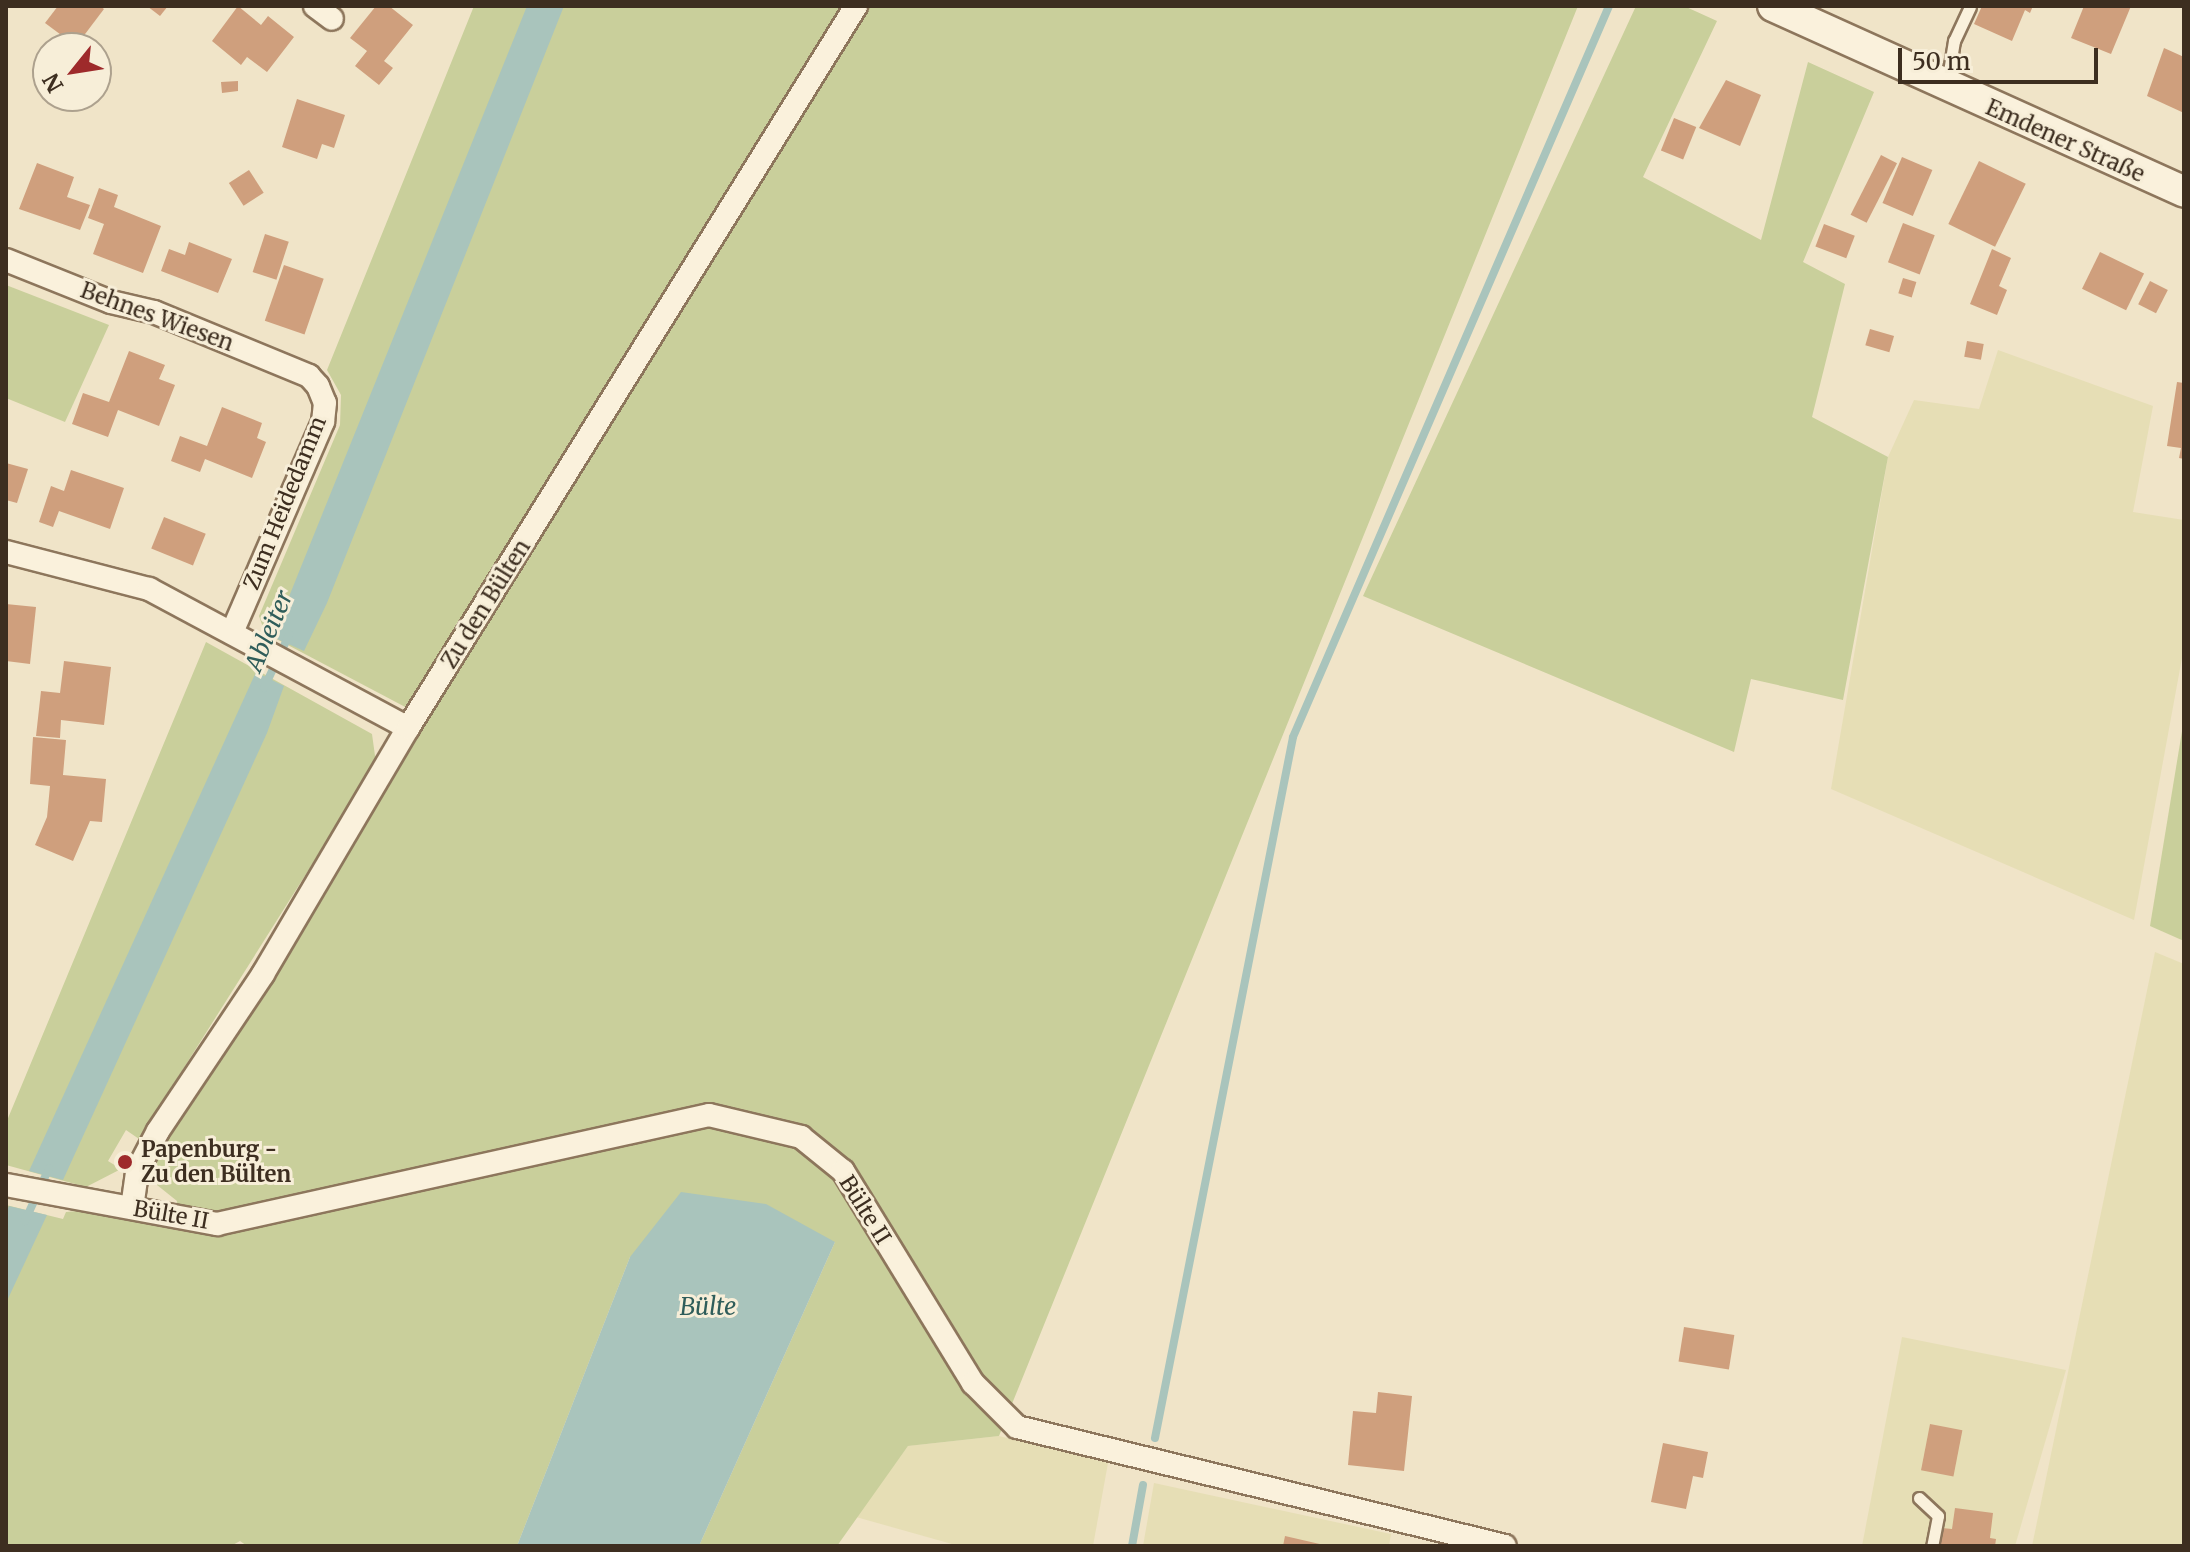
<!DOCTYPE html>
<html>
<head>
<meta charset="utf-8">
<style>
	body { margin:0 }
	#map { position:relative; width:2190px; height:1552px; overflow:hidden; background:#f0e4c8; font-family:Merriweather,serif }
	div>[style] { position:absolute }
	[style*='--x'] { left:calc(var(--x)*1px); top:calc(var(--y)*1px); width:calc(var(--w)*1px); rotate:calc(var(--a)*1deg) }
	.farmland>* { inset:0; background:#e6deb5 }
	.green>* { inset:0; background:#c9cf9b }
	.water>* { inset:0; background:#a9c4bc }
	.stream>* { height:8px; margin:-4px; padding:0 4px; transform-origin:4px; border-radius:4px; background:#a9c4bc }
	.building>* { inset:0; background:#cf9f7d; transform-origin:0 0 }
	.roads { filter:drop-shadow(2px 0 #8d765c) drop-shadow(-2px 0 #8d765c) drop-shadow(0 2px #8d765c) drop-shadow(0 -2px #8d765c) }
	.lane>* { height:11px; margin:-5.5px; padding:0 5.5px; transform-origin:5.5px; border-radius:5.5px; background:#faf1dc }
	.street>* { height:22px; margin:-11px; padding:0 11px; transform-origin:11px; border-radius:11px; background:#faf1dc }
	.secondary>* { height:30px; margin:-15px; padding:0 15px; transform-origin:15px; border-radius:15px; background:#faf1dc }
	.dots>* { width:22px; height:22px; translate:-50% -50%; box-sizing:border-box; border:4px solid #f7eed8; border-radius:50% }
	span { translate:-50% -50%; white-space:nowrap; text-align:center; line-height:1.15; -webkit-text-stroke:6px #f7eed8; paint-order:stroke }
	.street-label { font-size:22px; color:#3d2e20 }
	.poi-label { font-size:22px; color:#3d2e20; font-weight:700 }
	.left { translate:0 -50%; text-align:left }
	.water-label { font-size:24px; color:#2f5d5a; font-style:italic }
	.frame { position:absolute; inset:0; border:8px solid #3d2e20; pointer-events:none }
	.north { position:absolute; left:32px; top:32px; width:80px; height:80px; box-sizing:border-box; background:#f7eed8; border:2px solid #ada18e; border-radius:50%; rotate:240deg; font-size:22px; font-weight:700; line-height:32px; text-align:center; color:#3d2e20 }
	.north::after { content:''; display:block; margin:auto; width:28px; height:36px; background:#9e2a2b; clip-path:polygon(50% 0,100% 100%,50% 72%,0 100%) }
	.scale { position:absolute; left:1898px; top:48px; width:200px; height:36px; box-sizing:border-box; border:4px solid #3d2e20; border-top:0; padding-left:10px; font-size:24px; line-height:28px; white-space:nowrap; color:#3d2e20; -webkit-text-stroke:6px #f7eed8; paint-order:stroke }
</style>
</head>
<body>
<div id="map">
	<div class="farmland">
		<div style="clip-path:polygon(1998px 350px,2153px 406px,2133px 512px,2184px 520px,2184px 647px,2134px 920px,1831px 789px,1888px 457px,1914px 400px,1979px 409px)"></div>
		<div style="clip-path:polygon(2155px 952px,2184px 964px,2184px 1546px,2032px 1546px)"></div>
		<div style="clip-path:polygon(1902px 1337px,2066px 1370px,2015px 1546px,1862px 1546px)"></div>
		<div style="clip-path:polygon(999px 1436px,1108px 1463px,1093px 1546px,959px 1546px,856px 1517px,908px 1446px)"></div>
		<div style="clip-path:polygon(1154px 1483px,1391px 1534px,1389px 1546px,1143px 1546px)"></div>
	</div>
	<div class="green">
		<div style="clip-path:polygon(474px 6px,1578px 6px,999px 1436px,908px 1446px,837px 1546px,699px 1546px,835px 1242px,630px 1257px,517px 1546px,247px 1546px,240px 1541px,231px 1546px,6px 1546px,6px 1205px,63px 1219px,66px 1212px,88px 1210px,173px 1224px,177px 1201px,157px 1185px,150px 1156px,428px 719px,265px 633px,259px 616px,340px 425px,341px 395px,327px 370px)"></div>
		<div style="clip-path:polygon(1636px 6px,1684px 6px,1717px 21px,1643px 177px,1761px 240px,1808px 62px,1874px 92px,1803px 262px,1845px 284px,1812px 417px,1888px 457px,1843px 700px,1751px 679px,1734px 752px,1363px 596px)"></div>
		<div style="clip-path:polygon(6px 285px,109px 325px,65px 422px,6px 398px)"></div>
		<div style="clip-path:polygon(206px 642px,372px 734px,376px 763px,139px 1139px,126px 1130px,108px 1161px,121px 1169px,86px 1187px,6px 1165px,6px 1123px)"></div>
		<div style="clip-path:polygon(2184px 719px,2184px 941px,2150px 926px)"></div>
	</div>
	<div class="water">
		<div style="clip-path:polygon(527px 6px,564px 6px,327px 603px,304px 651px,275px 638px,282px 614px)"></div>
		<div style="clip-path:polygon(256px 672px,284px 686px,267px 733px,63px 1180px,29px 1171px)"></div>
		<div style="clip-path:polygon(681px 1192px,766px 1204px,835px 1242px,699px 1546px,517px 1546px,630px 1257px)"></div>
		<div style="clip-path:polygon(9px 1206px,47px 1215px,6px 1303px,6px 1213px)"></div>
	</div>
	<div class="stream">
		<div style="--x:264;--y:688;--w:59;--a:-64.7"></div>
		<div style="--x:25;--y:1221;--w:58;--a:-65.6"></div>
		<div style="--x:1155;--y:1438;--w:714;--a:-78.86"></div>
		<div style="--x:1293;--y:737;--w:796;--a:-66.62"></div>
		<div style="--x:1132;--y:1546;--w:62;--a:-79.8"></div>
	</div>
	<div class="building">
		<div style="clip-path:polygon(58px 6px,100px 6px,104px 9px,76px 46px,45px 23px)"></div>
		<div style="clip-path:polygon(147px 6px,168px 6px,160px 16px)"></div>
		<div style="clip-path:polygon(238px 6px,261px 25px,268px 16px,294px 37px,267px 72px,247px 57px,241px 65px,212px 41px)"></div>
		<div style="clip-path:polygon(376px 6px,389px 6px,413px 25px,384px 61px,393px 68px,379px 85px,355px 66px,367px 51px,350px 38px)"></div>
		<div style="clip-path:polygon(1982px 6px,2033px 6px,2030px 13px,2025px 10px,2012px 41px,1974px 24px)"></div>
		<div style="clip-path:polygon(2084px 6px,2131px 6px,2111px 54px,2071px 38px)"></div>
		<div style="clip-path:polygon(2164px 48px,2184px 57px,2184px 113px,2147px 96px)"></div>
		<div style="clip-path:polygon(1726px 80px,1761px 95px,1740px 146px,1699px 128px)"></div>
		<div style="clip-path:polygon(238px 81px,238px 91px,222px 93px,221px 82px)"></div>
		<div style="clip-path:polygon(297px 99px,345px 115px,334px 148px,322px 144px,317px 159px,282px 147px)"></div>
		<div style="left:1674px;top:118px;width:24px;height:35px;rotate:22deg"></div>
		<div style="left:1881px;top:155px;width:18px;height:67px;rotate:27deg"></div>
		<div style="left:1902px;top:157px;width:33px;height:50px;rotate:23deg"></div>
		<div style="left:1979px;top:161px;width:52px;height:70px;rotate:26deg"></div>
		<div style="clip-path:polygon(37px 163px,74px 177px,67px 197px,90px 205px,80px 230px,19px 209px)"></div>
		<div style="left:249px;top:170px;width:27px;height:24px;rotate:57deg"></div>
		<div style="clip-path:polygon(99px 188px,118px 195px,114px 207px,161px 226px,143px 273px,93px 254px,104px 224px,88px 218px)"></div>
		<div style="left:1903px;top:223px;width:34px;height:42px;rotate:21deg"></div>
		<div style="left:1824px;top:224px;width:33px;height:24px;rotate:21deg"></div>
		<div style="left:265px;top:234px;width:25px;height:40px;rotate:18deg"></div>
		<div style="clip-path:polygon(189px 242px,232px 259px,218px 293px,161px 271px,169px 249px,185px 255px)"></div>
		<div style="clip-path:polygon(1992px 249px,2011px 258px,1999px 286px,2007px 290px,1997px 315px,1970px 304px)"></div>
		<div style="left:2100px;top:252px;width:49px;height:41px;rotate:26deg"></div>
		<div style="left:284px;top:265px;width:42px;height:59px;rotate:19deg"></div>
		<div style="left:1903px;top:278px;width:14px;height:16px;rotate:17deg"></div>
		<div style="left:2150px;top:281px;width:20px;height:26px;rotate:27deg"></div>
		<div style="left:1870px;top:329px;width:25px;height:17px;rotate:16deg"></div>
		<div style="left:1967px;top:341px;width:17px;height:16px;rotate:10deg"></div>
		<div style="clip-path:polygon(129px 351px,165px 365px,159px 379px,175px 385px,159px 426px,118px 410px,108px 437px,72px 424px,83px 393px,109px 402px)"></div>
		<div style="clip-path:polygon(2177px 382px,2184px 383px,2184px 459px,2179px 458px,2181px 448px,2167px 446px)"></div>
		<div style="clip-path:polygon(222px 407px,262px 423px,257px 438px,266px 442px,252px 478px,205px 459px,200px 472px,171px 461px,180px 436px,207px 446px)"></div>
		<div style="clip-path:polygon(6px 463px,28px 469px,17px 503px,6px 500px)"></div>
		<div style="clip-path:polygon(71px 470px,124px 488px,110px 529px,59px 511px,53px 527px,39px 522px,51px 486px,64px 491px)"></div>
		<div style="left:164px;top:517px;width:45px;height:34px;rotate:22deg"></div>
		<div style="clip-path:polygon(6px 604px,36px 607px,30px 664px,6px 661px)"></div>
		<div style="clip-path:polygon(64px 661px,111px 667px,104px 725px,61px 720px,60px 738px,36px 736px,41px 691px,60px 693px)"></div>
		<div style="clip-path:polygon(33px 737px,66px 740px,63px 775px,106px 779px,102px 822px,90px 821px,73px 861px,35px 845px,47px 817px,50px 786px,30px 784px)"></div>
		<div style="left:1684px;top:1327px;width:51px;height:35px;rotate:9deg"></div>
		<div style="clip-path:polygon(1378px 1392px,1412px 1396px,1404px 1471px,1348px 1465px,1353px 1411px,1376px 1413px)"></div>
		<div style="left:1930px;top:1424px;width:33px;height:47px;rotate:11deg"></div>
		<div style="clip-path:polygon(1663px 1443px,1708px 1452px,1703px 1478px,1693px 1476px,1686px 1509px,1651px 1502px)"></div>
		<div style="clip-path:polygon(1955px 1508px,1993px 1513px,1990px 1538px,1996px 1539px,1995px 1546px,1940px 1546px,1942px 1528px,1952px 1529px)"></div>
		<div style="clip-path:polygon(1285px 1536px,1324px 1545px,1324px 1546px,1283px 1546px)"></div>
	</div>
	<div class="roads">
		<div class="lane">
			<div style="--x:1947;--y:84;--w:44;--a:-80.8"></div>
			<div style="--x:1954;--y:41;--w:38;--a:-65"></div>
			<div style="--x:1919;--y:1498;--w:26;--a:43"></div>
			<div style="--x:1938;--y:1516;--w:31;--a:101"></div>
		</div>
		<div class="street">
			<div style="--x:315;--y:6;--w:21;--a:37"></div>
			<div style="--x:6;--y:260;--w:113;--a:21.8"></div>
			<div style="--x:111;--y:302;--w:44;--a:13.1"></div>
			<div style="--x:154;--y:312;--w:168;--a:22.4"></div>
			<div style="--x:309;--y:376;--w:13;--a:48"></div>
			<div style="--x:318;--y:386;--w:18;--a:68"></div>
			<div style="--x:325;--y:403;--w:19;--a:96"></div>
			<div style="--x:323;--y:422;--w:229;--a:113.4"></div>
			<div style="--x:6;--y:552;--w:148;--a:14.5"></div>
			<div style="--x:149;--y:589;--w:294;--a:28.2"></div>
			<div style="--x:6;--y:1185;--w:215;--a:10.5"></div>
			<div style="--x:217;--y:1224;--w:504;--a:-12.49"></div>
			<div style="--x:709;--y:1115;--w:95;--a:13.4"></div>
			<div style="--x:801;--y:1137;--w:54;--a:39"></div>
			<div style="--x:843;--y:1171;--w:249;--a:58.5"></div>
			<div style="--x:973;--y:1383;--w:62;--a:45"></div>
			<div style="--x:1017;--y:1427;--w:502;--a:13.7"></div>
			<div style="--x:132;--y:1208;--w:37;--a:-82"></div>
			<div style="--x:137;--y:1171;--w:45;--a:-62.3"></div>
			<div style="--x:158;--y:1131;--w:189;--a:-56.2"></div>
			<div style="--x:263;--y:974;--w:286;--a:-59.5"></div>
			<div style="--x:408;--y:728;--w:850;--a:-58.18"></div>
		</div>
		<div class="secondary">
			<div style="--x:1773;--y:6;--w:451;--a:24.3"></div>
		</div>
	</div>
	<div class="dots">
		<div style="left:125px;top:1162px;background:#9e2a2b"></div>
	</div>
	<div class="street-label">
		<span style="left:2065px;top:141px;rotate:24deg">Emdener Straße</span>
		<span style="left:157px;top:317px;rotate:20deg">Behnes Wiesen</span>
		<span style="left:285px;top:503px;rotate:-68deg">Zum Heidedamm</span>
		<span style="left:486px;top:604px;rotate:-58deg">Zu den Bülten</span>
		<span style="left:865px;top:1210px;rotate:58deg">Bülte II</span>
		<span style="left:171px;top:1215px;rotate:10deg">Bülte II</span>
	</div>
	<div class="poi-label">
		<span class="left" style="left:141px;top:1162px">Papenburg -<br>Zu den Bülten</span>
	</div>
	<div class="water-label">
		<span style="left:269px;top:631px;rotate:-67deg">Ableiter</span>
		<span style="left:708px;top:1307px">Bülte</span>
	</div>
	<div class="frame"></div>
	<div class="north">N</div>
	<div class="scale">50 m</div>
</div>
</body>
</html>
